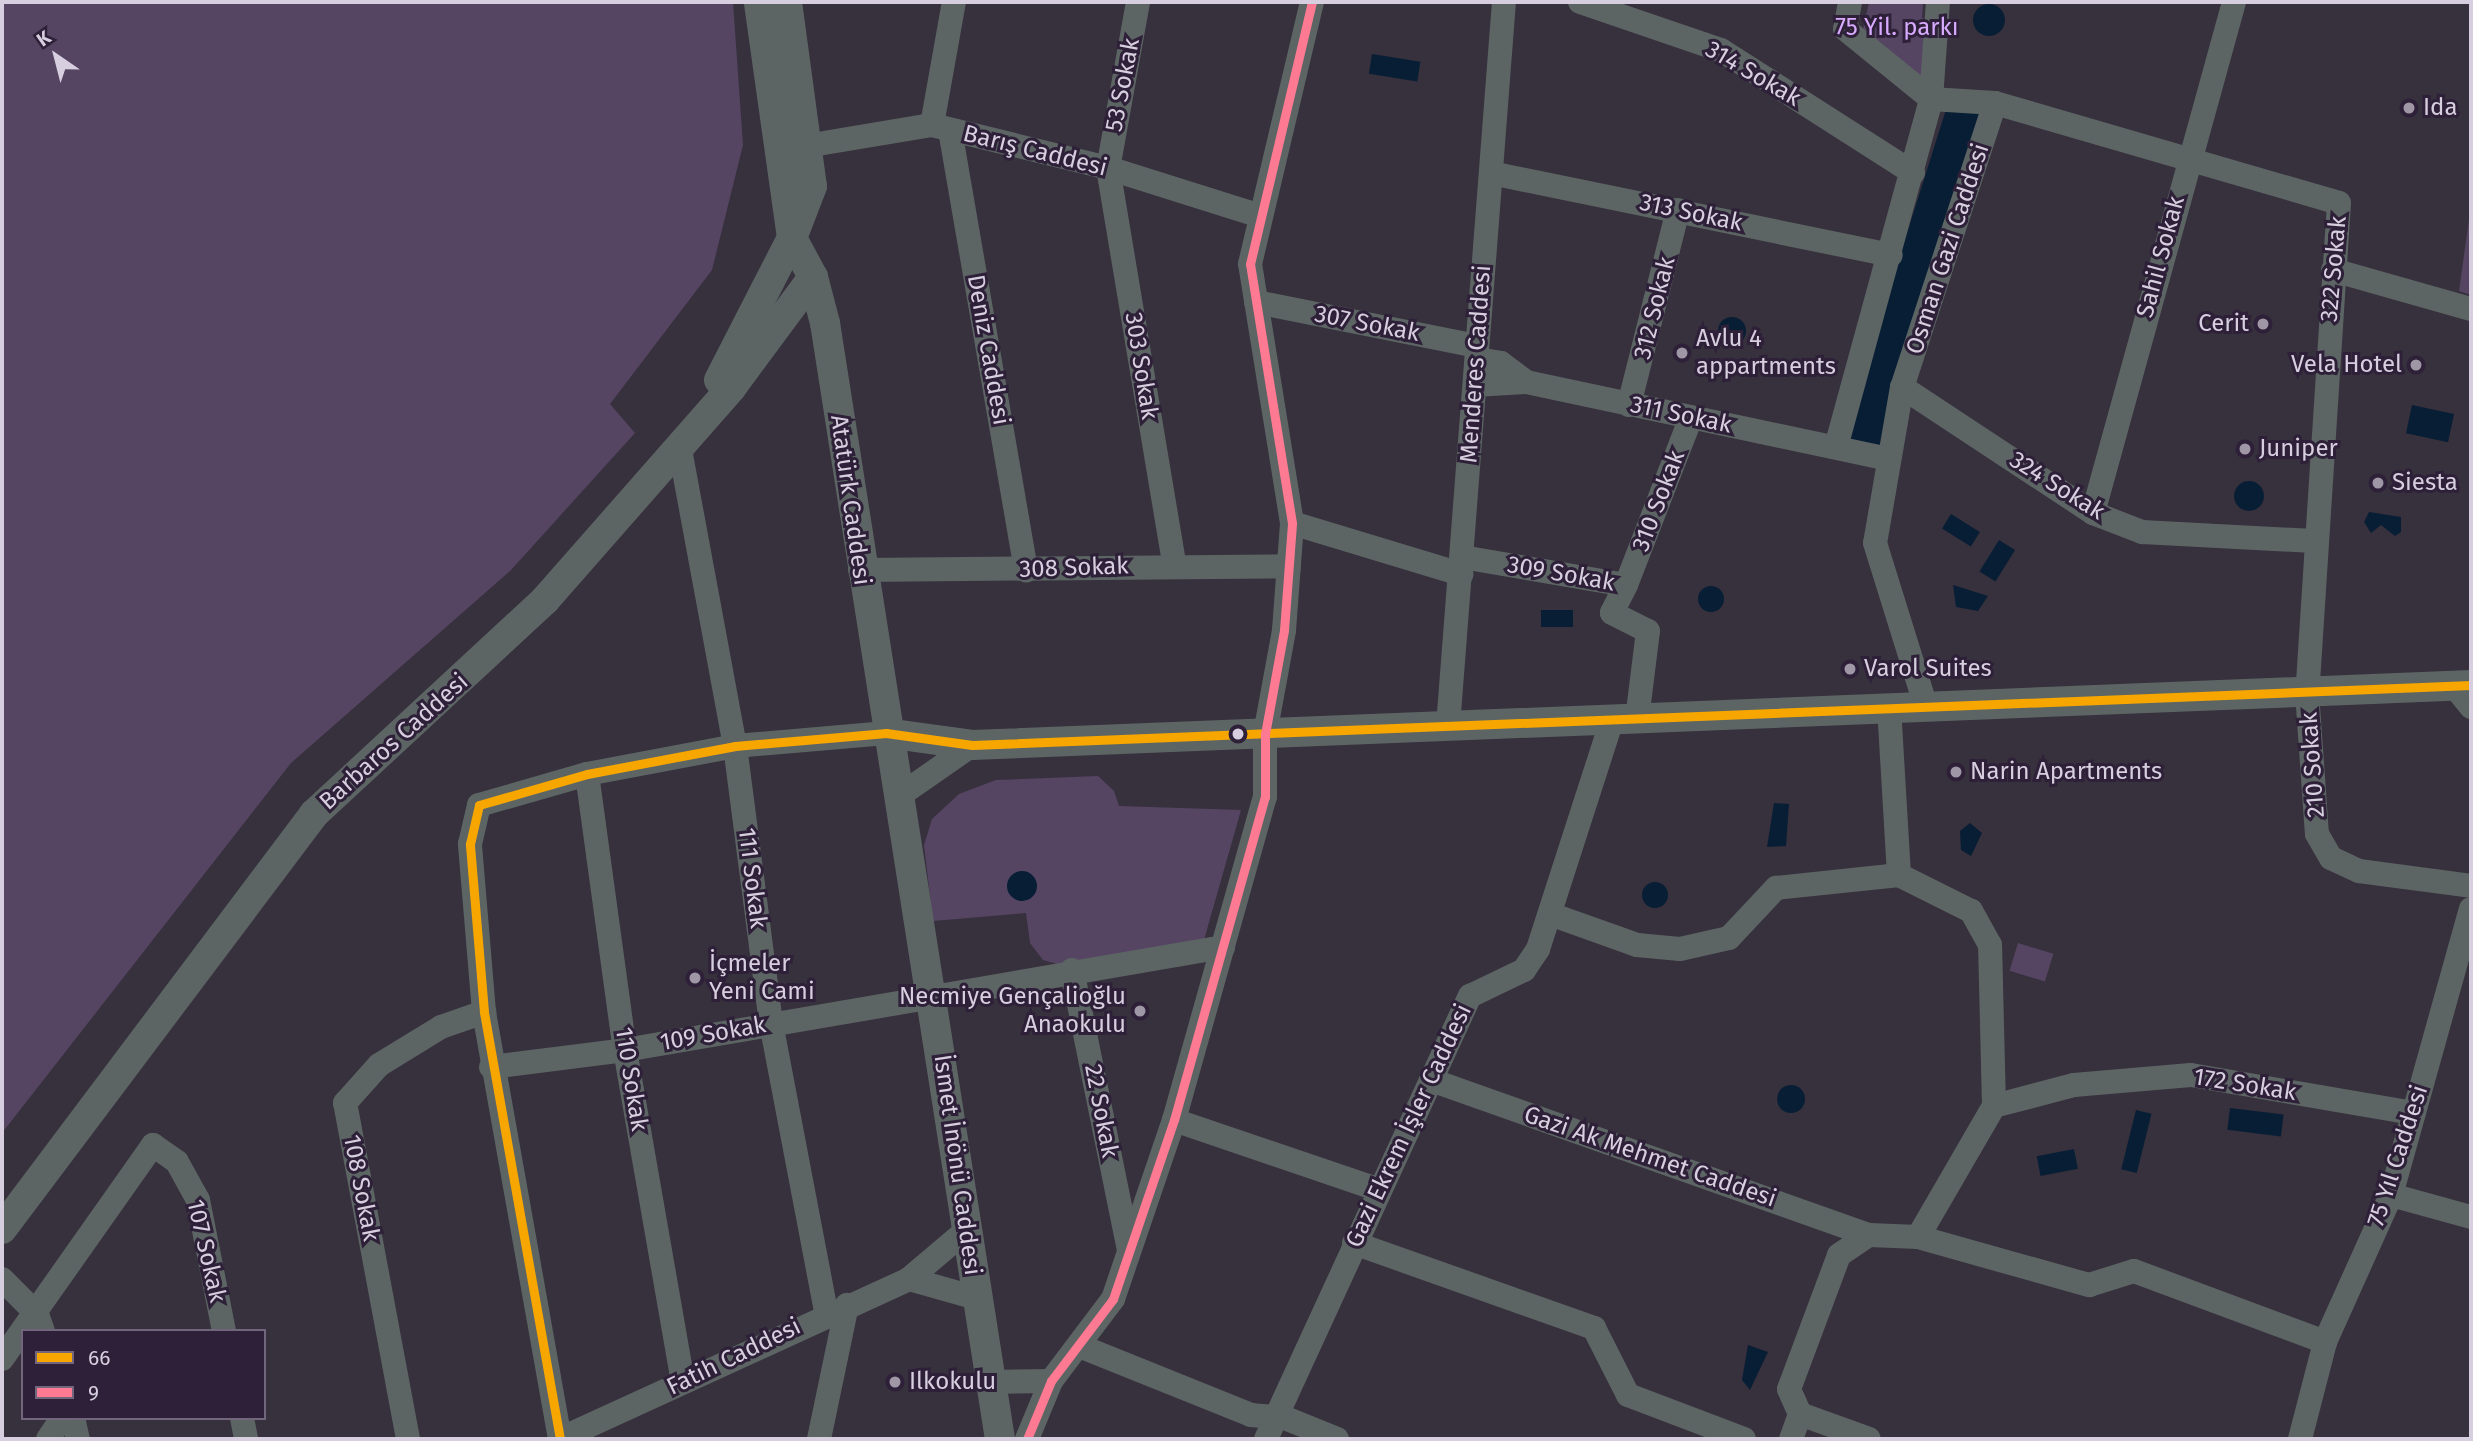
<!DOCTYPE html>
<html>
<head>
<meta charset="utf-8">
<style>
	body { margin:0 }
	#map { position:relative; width:2473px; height:1441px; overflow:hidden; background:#37303d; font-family:"Fira Sans",sans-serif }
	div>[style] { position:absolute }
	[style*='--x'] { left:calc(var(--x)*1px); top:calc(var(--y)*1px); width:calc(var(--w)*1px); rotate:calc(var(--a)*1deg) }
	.green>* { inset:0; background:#554563; transform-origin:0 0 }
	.water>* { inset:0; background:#081e35; transform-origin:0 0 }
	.round { border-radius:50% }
	.river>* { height:38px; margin:-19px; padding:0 19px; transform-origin:19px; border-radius:19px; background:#081e35 }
	.minor>* { height:24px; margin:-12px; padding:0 12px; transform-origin:12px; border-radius:12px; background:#5c6564 }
	.tertiary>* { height:30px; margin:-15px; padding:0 15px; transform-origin:15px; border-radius:15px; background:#5c6564 }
	.bus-1>* { height:9px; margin:-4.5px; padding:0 4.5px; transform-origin:4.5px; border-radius:4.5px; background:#f7a600 }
	.bus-2>* { height:9px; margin:-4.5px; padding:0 4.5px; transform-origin:4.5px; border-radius:4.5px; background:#fe7a93 }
	.dots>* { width:19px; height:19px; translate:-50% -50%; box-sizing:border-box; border:4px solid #2d2038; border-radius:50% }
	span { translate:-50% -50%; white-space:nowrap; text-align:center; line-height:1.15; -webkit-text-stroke:6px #2d2038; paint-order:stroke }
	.park-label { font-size:24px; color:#d8abfe }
	.street-label { font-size:24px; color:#d7cfdf }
	.poi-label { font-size:24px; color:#d7cfdf }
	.left { translate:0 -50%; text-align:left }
	.right { translate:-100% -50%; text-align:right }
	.frame { position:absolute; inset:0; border:4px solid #d7cfdf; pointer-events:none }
	.legend { position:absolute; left:21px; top:1329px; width:245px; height:91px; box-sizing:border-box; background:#2d2038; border:2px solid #71667b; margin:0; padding:9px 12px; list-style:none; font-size:21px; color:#d7cfdf }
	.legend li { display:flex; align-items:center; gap:14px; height:35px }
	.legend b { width:35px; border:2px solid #71667b }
	.north { position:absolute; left:21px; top:21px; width:70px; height:70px; -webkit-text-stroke:5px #2d2038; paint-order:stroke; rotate:325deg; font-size:19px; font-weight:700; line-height:28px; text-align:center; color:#d7cfdf }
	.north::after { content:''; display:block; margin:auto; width:24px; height:32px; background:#d7cfdf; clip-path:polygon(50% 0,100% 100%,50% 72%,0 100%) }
</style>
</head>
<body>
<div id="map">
	<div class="green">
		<div style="clip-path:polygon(2px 2px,733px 2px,743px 145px,712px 270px,610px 404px,635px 433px,511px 570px,291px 763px,2px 1133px)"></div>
		<div style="clip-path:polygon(1869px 2px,1923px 2px,1922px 18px,1928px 20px,1923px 83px,1862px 34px)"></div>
		<div style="clip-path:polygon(2471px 205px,2471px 295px,2459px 291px)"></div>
		<div style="clip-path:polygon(1098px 776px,1114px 791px,1119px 806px,1241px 810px,1204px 940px,1057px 964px,1043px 960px,1030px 943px,1026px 913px,933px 921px,924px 845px,932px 819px,959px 794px,996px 780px)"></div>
		<div style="left:2018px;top:943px;width:37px;height:29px;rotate:17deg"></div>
	</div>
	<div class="water">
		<div class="round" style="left:1973px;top:4px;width:32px;height:32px"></div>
		<div style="left:1372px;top:54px;width:49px;height:20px;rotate:9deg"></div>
		<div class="round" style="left:1718px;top:317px;width:28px;height:28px"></div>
		<div style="left:2412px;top:405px;width:43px;height:29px;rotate:12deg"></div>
		<div class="round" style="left:2234px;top:481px;width:30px;height:30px"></div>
		<div style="clip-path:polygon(2369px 512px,2401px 517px,2401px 532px,2395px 536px,2381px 525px,2371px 533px,2364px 522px)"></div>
		<div style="left:1951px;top:514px;width:34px;height:17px;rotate:32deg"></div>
		<div style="left:1999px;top:540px;width:19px;height:37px;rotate:32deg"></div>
		<div style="clip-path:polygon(1953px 585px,1988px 596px,1978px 611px,1956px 607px)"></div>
		<div class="round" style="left:1698px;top:586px;width:26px;height:26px"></div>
		<div style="left:1573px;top:610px;width:17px;height:32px;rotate:90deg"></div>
		<div style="clip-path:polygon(1774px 803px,1789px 804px,1786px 846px,1767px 847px)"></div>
		<div style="clip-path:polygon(1970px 823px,1982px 833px,1971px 856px,1961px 850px,1960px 831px)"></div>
		<div class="round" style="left:1007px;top:871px;width:30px;height:30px"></div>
		<div class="round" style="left:1642px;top:882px;width:26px;height:26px"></div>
		<div class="round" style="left:1777px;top:1085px;width:28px;height:28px"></div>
		<div style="left:2230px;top:1108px;width:54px;height:22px;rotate:7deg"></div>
		<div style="left:2136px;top:1110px;width:16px;height:61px;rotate:14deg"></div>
		<div style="left:2074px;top:1149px;width:20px;height:38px;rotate:79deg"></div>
		<div style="clip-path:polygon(1748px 1345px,1768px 1352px,1750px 1390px,1742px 1380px)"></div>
	</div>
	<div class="river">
		<div style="--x:1863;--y:436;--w:336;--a:-72.5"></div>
	</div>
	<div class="minor">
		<div style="--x:1138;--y:2;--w:169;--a:100.2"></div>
		<div style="--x:1108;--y:168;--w:401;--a:80.5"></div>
		<div style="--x:1580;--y:2;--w:149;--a:18.8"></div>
		<div style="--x:1721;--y:50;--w:228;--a:32.6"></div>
		<div style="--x:1850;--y:2;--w:27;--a:100"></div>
		<div style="--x:1845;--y:29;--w:111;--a:39.1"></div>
		<div style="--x:1931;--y:99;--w:64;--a:3.6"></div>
		<div style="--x:1995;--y:103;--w:299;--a:108.1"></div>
		<div style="--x:1902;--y:387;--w:158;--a:99.8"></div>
		<div style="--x:1875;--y:543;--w:172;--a:72.7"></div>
		<div style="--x:1995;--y:103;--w:358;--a:16.2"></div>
		<div style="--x:2339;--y:203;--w:490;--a:93.7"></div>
		<div style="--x:2307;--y:692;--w:142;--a:86"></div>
		<div style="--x:2317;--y:834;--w:28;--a:60"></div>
		<div style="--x:2331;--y:858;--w:31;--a:25"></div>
		<div style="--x:2359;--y:871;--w:113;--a:7.6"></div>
		<div style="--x:932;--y:125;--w:125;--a:-79.9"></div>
		<div style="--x:950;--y:130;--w:447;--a:80.2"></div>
		<div style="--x:806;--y:146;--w:128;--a:-9.5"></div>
		<div style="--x:932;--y:125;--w:181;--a:13.7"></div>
		<div style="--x:1108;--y:168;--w:159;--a:17.5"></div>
		<div style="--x:1491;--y:173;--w:408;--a:11.6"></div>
		<div style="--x:2333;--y:270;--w:143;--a:15.8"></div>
		<div style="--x:1256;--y:302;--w:225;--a:11.3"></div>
		<div style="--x:1477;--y:359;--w:24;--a:9"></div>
		<div style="--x:1501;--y:363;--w:31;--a:37"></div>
		<div style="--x:1475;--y:385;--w:51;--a:-3.4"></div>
		<div style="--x:1526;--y:382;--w:367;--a:12"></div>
		<div style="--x:1902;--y:387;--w:229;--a:33.4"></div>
		<div style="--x:2093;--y:513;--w:53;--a:21.2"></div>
		<div style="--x:2142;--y:532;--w:172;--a:3"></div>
		<div style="--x:1629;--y:405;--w:201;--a:-75.9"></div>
		<div style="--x:679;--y:444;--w:307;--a:79.5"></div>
		<div style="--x:735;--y:746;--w:279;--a:82.6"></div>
		<div style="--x:771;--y:1023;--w:294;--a:79.2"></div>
		<div style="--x:1836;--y:447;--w:361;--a:-74.7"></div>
		<div style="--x:1931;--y:99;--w:97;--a:-85.9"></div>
		<div style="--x:2093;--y:513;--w:530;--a:-74.57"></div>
		<div style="--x:1292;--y:523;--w:177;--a:16.8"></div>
		<div style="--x:1462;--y:557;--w:166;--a:9.7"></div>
		<div style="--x:1626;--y:585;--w:31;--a:117"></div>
		<div style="--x:1612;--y:613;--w:40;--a:26.6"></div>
		<div style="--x:1648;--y:631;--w:89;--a:97.1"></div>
		<div style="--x:860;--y:570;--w:429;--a:-0.5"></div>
		<div style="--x:1626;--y:585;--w:180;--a:-68.8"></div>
		<div style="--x:2454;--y:686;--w:27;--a:51"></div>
		<div style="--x:1448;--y:726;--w:726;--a:-85.58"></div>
		<div style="--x:587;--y:774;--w:279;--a:82.2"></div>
		<div style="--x:625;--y:1050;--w:337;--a:80.1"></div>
		<div style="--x:899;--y:796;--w:89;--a:-34.9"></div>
		<div style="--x:1550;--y:914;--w:92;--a:19.6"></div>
		<div style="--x:1637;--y:945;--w:43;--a:5.3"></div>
		<div style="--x:1680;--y:949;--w:50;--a:-12.7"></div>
		<div style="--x:1729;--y:938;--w:69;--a:-46.8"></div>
		<div style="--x:1776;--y:888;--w:124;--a:-6"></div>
		<div style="--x:1072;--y:970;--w:286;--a:78.5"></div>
		<div style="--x:491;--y:1067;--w:135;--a:-7.2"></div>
		<div style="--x:625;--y:1050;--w:607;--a:-9.77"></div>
		<div style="--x:1431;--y:1080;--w:465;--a:19.5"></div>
		<div style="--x:1994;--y:1106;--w:83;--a:-14.7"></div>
		<div style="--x:2074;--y:1085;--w:117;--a:-4.9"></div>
		<div style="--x:2191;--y:1075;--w:226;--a:9.7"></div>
		<div style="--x:1174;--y:1120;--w:214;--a:18.8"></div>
		<div style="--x:2391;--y:1195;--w:83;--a:15.4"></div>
		<div style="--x:1918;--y:1237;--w:178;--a:15.7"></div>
		<div style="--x:2089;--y:1285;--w:47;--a:-17.3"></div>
		<div style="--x:2134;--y:1271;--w:204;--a:20.4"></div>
		<div style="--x:1354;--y:1243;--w:255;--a:19.5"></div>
		<div style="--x:1594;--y:1328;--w:75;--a:63.1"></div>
		<div style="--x:1628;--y:1395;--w:124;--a:20.8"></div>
		<div style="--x:2;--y:1279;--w:49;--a:45"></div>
		<div style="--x:37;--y:1314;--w:18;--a:71"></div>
		<div style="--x:909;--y:1279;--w:70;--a:15.8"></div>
		<div style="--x:1082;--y:1347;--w:182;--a:21.9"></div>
		<div style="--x:1251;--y:1415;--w:34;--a:5"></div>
		<div style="--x:1285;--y:1418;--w:56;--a:22"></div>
		<div style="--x:2;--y:1359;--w:262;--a:-54.8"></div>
		<div style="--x:153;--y:1145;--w:29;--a:35"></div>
		<div style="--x:177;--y:1162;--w:43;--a:61.1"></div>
		<div style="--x:198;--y:1200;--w:134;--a:78.8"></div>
		<div style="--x:990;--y:1382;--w:61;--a:-0.9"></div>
		<div style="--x:1800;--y:1414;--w:73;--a:19.9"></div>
		<div style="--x:73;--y:1418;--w:22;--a:77"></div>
		<div style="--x:242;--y:1418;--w:21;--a:79"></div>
		<div style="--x:48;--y:1439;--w:25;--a:-56"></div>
		<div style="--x:408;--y:1439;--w:342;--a:-100.6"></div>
		<div style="--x:345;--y:1103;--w:51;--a:-48.2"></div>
		<div style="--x:379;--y:1065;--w:73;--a:-31.5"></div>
		<div style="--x:441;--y:1027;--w:46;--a:-19.2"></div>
		<div style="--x:560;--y:1439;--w:434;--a:-100.1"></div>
		<div style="--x:484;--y:1012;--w:169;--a:-94.8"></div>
		<div style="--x:470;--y:844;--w:40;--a:-77"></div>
		<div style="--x:479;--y:805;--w:112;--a:-16"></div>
		<div style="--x:587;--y:774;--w:151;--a:-10.7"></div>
		<div style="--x:735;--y:746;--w:152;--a:-4.9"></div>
		<div style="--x:560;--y:1439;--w:384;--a:-24.6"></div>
		<div style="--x:909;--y:1279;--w:77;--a:-40.3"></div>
		<div style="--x:819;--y:1439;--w:137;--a:-78.2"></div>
		<div style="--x:1027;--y:1439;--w:63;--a:-67.5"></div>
		<div style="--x:1051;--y:1381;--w:103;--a:-52.9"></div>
		<div style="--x:1113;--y:1299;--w:189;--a:-71.2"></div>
		<div style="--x:1174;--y:1120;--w:336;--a:-74.3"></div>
		<div style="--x:1265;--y:797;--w:63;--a:-90"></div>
		<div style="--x:1265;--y:734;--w:106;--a:-79.6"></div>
		<div style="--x:1284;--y:630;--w:107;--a:-85.7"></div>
		<div style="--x:1292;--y:523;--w:262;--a:-99.2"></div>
		<div style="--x:1250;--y:264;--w:269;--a:-76.7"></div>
		<div style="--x:1266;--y:1439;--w:488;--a:-65.3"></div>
		<div style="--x:1470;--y:996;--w:60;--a:-25.7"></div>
		<div style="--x:1524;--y:970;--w:25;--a:-56"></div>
		<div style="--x:1538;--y:949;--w:241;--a:-72.1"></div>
		<div style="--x:1791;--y:1439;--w:27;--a:-70"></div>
		<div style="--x:1800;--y:1414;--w:27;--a:-114"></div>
		<div style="--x:1789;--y:1389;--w:143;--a:-69.5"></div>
		<div style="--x:1839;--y:1255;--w:36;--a:-34"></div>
		<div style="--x:1869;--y:1235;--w:49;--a:2.3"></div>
		<div style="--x:1918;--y:1237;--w:151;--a:-59.9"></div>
		<div style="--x:1994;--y:1106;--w:161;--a:-91.4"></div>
		<div style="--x:1990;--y:945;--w:39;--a:-119"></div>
		<div style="--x:1971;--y:911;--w:80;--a:-153.4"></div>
		<div style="--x:1899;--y:875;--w:166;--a:-93.4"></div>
		<div style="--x:2300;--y:1439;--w:100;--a:-75.5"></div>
		<div style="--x:2325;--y:1342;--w:161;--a:-65.8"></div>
		<div style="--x:2391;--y:1195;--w:297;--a:-74.4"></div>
	</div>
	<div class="tertiary">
		<div style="--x:787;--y:2;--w:186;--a:82.3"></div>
		<div style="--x:812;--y:186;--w:56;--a:111"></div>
		<div style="--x:792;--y:238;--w:44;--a:61.7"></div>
		<div style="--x:813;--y:277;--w:48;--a:75.4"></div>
		<div style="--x:825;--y:323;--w:1130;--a:81.09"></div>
		<div style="--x:719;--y:380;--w:160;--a:-62.8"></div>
		<div style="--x:792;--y:238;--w:238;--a:-98"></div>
		<div style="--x:886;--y:733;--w:87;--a:7.9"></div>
		<div style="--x:972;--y:745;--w:1500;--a:-2.29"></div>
		<div style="--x:2;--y:1229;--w:519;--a:-53.06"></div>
		<div style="--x:314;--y:814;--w:315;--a:-42.8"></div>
		<div style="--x:545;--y:600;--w:282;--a:-48.7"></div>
		<div style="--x:731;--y:388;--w:138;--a:-53.5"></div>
	</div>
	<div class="bus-1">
		<div style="--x:560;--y:1439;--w:434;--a:-100.1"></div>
		<div style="--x:484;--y:1012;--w:169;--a:-94.8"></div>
		<div style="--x:470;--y:844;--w:40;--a:-77"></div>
		<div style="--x:479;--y:805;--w:112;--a:-16"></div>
		<div style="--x:587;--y:774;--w:151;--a:-10.7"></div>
		<div style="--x:735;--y:746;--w:152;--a:-4.9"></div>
		<div style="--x:886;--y:733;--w:87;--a:7.9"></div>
		<div style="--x:972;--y:745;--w:1500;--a:-2.29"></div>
	</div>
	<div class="bus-2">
		<div style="--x:1027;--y:1439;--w:63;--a:-67.5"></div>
		<div style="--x:1051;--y:1381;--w:103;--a:-52.9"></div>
		<div style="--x:1113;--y:1299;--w:189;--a:-71.2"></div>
		<div style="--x:1174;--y:1120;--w:336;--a:-74.3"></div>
		<div style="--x:1265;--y:797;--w:63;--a:-90"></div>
		<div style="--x:1265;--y:734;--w:106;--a:-79.6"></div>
		<div style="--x:1284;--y:630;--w:107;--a:-85.7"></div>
		<div style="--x:1292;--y:523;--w:262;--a:-99.2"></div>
		<div style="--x:1250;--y:264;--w:269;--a:-76.7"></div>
	</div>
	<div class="dots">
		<div style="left:2409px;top:108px;background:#9f97a6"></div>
		<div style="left:2263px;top:324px;background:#9f97a6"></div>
		<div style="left:1682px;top:353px;background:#9f97a6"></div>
		<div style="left:2416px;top:365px;background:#9f97a6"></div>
		<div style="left:2245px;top:449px;background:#9f97a6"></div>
		<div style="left:2378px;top:483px;background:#9f97a6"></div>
		<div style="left:1850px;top:669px;background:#9f97a6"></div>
		<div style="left:1238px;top:734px;background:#d7cfdf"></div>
		<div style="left:1956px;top:772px;background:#9f97a6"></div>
		<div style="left:695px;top:978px;background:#9f97a6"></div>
		<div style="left:1140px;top:1011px;background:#9f97a6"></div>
		<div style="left:895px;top:1382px;background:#9f97a6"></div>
	</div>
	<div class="park-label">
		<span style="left:1897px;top:28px">75 Yil. parkı</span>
	</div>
	<div class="street-label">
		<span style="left:1753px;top:74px;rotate:30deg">314 Sokak</span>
		<span style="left:1123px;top:85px;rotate:-79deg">53 Sokak</span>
		<span style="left:1035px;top:151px;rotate:14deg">Barış Caddesi</span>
		<span style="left:1691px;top:213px;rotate:12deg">313 Sokak</span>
		<span style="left:1948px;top:249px;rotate:-72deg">Osman Gazi Caddesi</span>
		<span style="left:2161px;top:257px;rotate:-75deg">Sahil Sokak</span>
		<span style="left:2334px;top:269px;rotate:-85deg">322 Sokak</span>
		<span style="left:1655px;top:308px;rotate:-76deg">312 Sokak</span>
		<span style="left:1367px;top:324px;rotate:11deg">307 Sokak</span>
		<span style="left:988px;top:350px;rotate:80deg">Deniz Caddesi</span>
		<span style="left:1476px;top:364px;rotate:-86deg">Menderes Caddesi</span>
		<span style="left:1141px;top:366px;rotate:81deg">303 Sokak</span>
		<span style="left:1681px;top:415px;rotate:12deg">311 Sokak</span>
		<span style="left:2057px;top:486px;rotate:32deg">324 Sokak</span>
		<span style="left:850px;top:500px;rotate:82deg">Atatürk Caddesi</span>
		<span style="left:1659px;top:501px;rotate:-69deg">310 Sokak</span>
		<span style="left:1074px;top:568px;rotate:-2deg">308 Sokak</span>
		<span style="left:1561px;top:574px;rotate:10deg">309 Sokak</span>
		<span style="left:394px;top:742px;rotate:-42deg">Barbaros Caddesi</span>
		<span style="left:2313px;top:765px;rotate:-94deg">210 Sokak</span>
		<span style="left:752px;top:878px;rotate:83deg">111 Sokak</span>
		<span style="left:713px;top:1034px;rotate:-10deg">109 Sokak</span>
		<span style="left:631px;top:1079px;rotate:81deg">110 Sokak</span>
		<span style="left:2245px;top:1085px;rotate:9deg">172 Sokak</span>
		<span style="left:1101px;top:1111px;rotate:79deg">22 Sokak</span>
		<span style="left:1409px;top:1126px;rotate:-65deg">Gazi Ekrem İşler Caddesi</span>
		<span style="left:2398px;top:1156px;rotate:-72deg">75 Yıl Caddesi</span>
		<span style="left:1650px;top:1157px;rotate:19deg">Gazi Ak Mehmet Caddesi</span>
		<span style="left:957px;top:1165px;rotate:82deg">İsmet İnönü Caddesi</span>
		<span style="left:361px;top:1188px;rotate:79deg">108 Sokak</span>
		<span style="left:206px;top:1251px;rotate:77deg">107 Sokak</span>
		<span style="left:734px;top:1357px;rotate:-26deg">Fatih Caddesi</span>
	</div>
	<div class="poi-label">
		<span class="left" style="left:2423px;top:108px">Ida</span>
		<span class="right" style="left:2249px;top:324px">Cerit</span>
		<span class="left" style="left:1696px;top:353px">Avlu 4<br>appartments</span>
		<span class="right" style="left:2402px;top:365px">Vela Hotel</span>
		<span class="left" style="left:2259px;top:449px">Juniper</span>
		<span class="left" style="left:2392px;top:483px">Siesta</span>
		<span class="left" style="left:1864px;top:669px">Varol Suites</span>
		<span class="left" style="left:1970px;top:772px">Narin Apartments</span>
		<span class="left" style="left:709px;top:978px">İçmeler<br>Yeni Cami</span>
		<span class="right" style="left:1126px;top:1011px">Necmiye Gençalioğlu<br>Anaokulu</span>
		<span class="left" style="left:909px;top:1382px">Ilkokulu</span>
	</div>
	<div class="frame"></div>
	<ul class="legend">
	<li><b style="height:9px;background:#f7a600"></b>66</li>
	<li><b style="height:9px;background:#fe7a93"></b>9</li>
	</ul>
	<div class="north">K</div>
</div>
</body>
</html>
